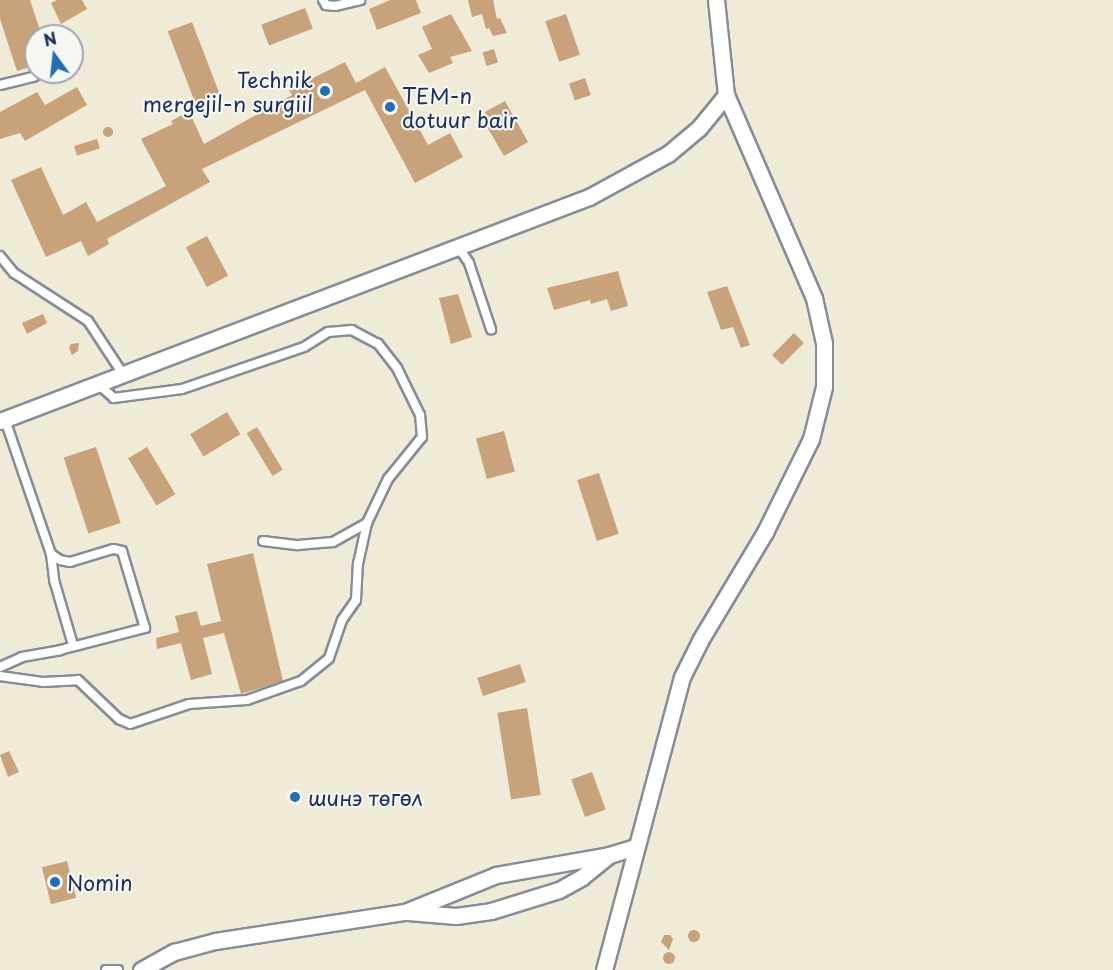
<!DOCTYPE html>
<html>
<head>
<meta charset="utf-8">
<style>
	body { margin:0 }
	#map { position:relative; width:1113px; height:970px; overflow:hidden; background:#efebd7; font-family:"Playpen Sans",sans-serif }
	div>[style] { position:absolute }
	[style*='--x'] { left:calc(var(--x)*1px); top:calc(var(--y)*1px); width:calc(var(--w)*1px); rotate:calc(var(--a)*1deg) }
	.building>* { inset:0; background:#c8a27a; transform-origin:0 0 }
	.round { border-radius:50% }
	.roads { filter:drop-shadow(2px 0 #858d9a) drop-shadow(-2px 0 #858d9a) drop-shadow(0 2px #858d9a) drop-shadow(0 -2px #858d9a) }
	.lane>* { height:8px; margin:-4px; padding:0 4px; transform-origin:4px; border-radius:4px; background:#fff }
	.street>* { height:15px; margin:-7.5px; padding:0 7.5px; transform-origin:7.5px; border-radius:7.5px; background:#fff }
	.dots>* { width:16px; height:16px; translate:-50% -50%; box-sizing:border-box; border:3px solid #f6f6f2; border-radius:50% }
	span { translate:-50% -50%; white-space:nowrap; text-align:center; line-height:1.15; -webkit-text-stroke:4.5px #f6f6f2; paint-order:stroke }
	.poi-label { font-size:21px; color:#1b2f5e }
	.right { translate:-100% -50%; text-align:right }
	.left { translate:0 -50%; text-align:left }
	.north { position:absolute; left:24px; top:24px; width:60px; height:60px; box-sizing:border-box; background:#f6f6f2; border:2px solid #9ea6b7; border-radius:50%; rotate:345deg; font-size:16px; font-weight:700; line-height:24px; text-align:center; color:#1b2f5e }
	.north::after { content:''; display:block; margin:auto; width:21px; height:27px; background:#1f6fb2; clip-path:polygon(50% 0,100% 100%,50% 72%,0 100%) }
</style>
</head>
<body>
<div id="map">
	<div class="building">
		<div style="clip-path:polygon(0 0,30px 0,42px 36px,36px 36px,36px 65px,17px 71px,0 19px)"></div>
		<div style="clip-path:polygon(57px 0,82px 0,87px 9px,61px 24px,51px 3px)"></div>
		<div style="clip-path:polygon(390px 0,416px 0,421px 13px,377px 30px,369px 9px)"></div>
		<div style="clip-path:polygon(468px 0,493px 0,497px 19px,500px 18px,507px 33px,493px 36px,489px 28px,486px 29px,482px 14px,472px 17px)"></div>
		<div style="left:305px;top:8px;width:22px;height:47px;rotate:69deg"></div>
		<div style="clip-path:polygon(451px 14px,472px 51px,450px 57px,453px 63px,429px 73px,418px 55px,432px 49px,422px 27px)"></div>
		<div style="left:566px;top:14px;width:43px;height:22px;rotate:71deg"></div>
		<div style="left:192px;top:22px;width:77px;height:26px;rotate:69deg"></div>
		<div style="left:494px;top:49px;width:14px;height:12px;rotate:73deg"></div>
		<div style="clip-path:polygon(345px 62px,356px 83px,385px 67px,428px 145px,450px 133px,463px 157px,415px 183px,365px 90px,202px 169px,210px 182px,107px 239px,109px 244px,88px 256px,81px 241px,46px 257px,11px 180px,41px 167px,63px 215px,86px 202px,97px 222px,166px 186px,141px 139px,173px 124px,171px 121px,189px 111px,204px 144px,292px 95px,289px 90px)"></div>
		<div style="left:585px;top:78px;width:18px;height:17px;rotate:71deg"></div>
		<div style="clip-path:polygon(77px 87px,87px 105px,25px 141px,20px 133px,0 139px,0 112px,37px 92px,45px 105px)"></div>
		<div style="clip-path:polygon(505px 101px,528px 142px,504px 156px,486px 125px,488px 124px,485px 112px)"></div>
		<div class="round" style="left:103px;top:127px;width:10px;height:10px"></div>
		<div style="left:97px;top:139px;width:10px;height:24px;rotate:73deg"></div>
		<div style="left:207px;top:236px;width:45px;height:24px;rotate:62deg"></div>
		<div style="clip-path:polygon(618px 271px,628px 306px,611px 311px,607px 299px,591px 304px,590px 300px,554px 310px,547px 288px)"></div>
		<div style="clip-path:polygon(727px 286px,750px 345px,741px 348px,733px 327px,721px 330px,707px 292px)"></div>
		<div style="clip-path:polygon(458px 294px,472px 337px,451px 344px,439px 298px)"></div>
		<div style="clip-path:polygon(43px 314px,47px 323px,27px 334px,22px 323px)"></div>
		<div style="left:794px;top:333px;width:14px;height:31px;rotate:45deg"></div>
		<div style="clip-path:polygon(79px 343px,78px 351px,72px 355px,69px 348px,71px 344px)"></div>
		<div style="left:227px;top:412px;width:26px;height:43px;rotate:59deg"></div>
		<div style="left:257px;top:427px;width:50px;height:12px;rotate:59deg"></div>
		<div style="left:504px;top:431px;width:42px;height:29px;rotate:75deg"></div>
		<div style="left:96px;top:447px;width:80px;height:34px;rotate:72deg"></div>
		<div style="left:147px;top:447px;width:55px;height:22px;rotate:59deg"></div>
		<div style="left:599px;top:473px;width:64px;height:23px;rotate:72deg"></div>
		<div style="clip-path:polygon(253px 553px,283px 681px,241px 694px,224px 633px,203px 638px,212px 674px,191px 680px,181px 643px,157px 649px,156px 638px,179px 632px,175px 616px,197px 611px,201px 626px,221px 621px,207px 564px)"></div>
		<div style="left:520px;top:664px;width:19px;height:45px;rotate:72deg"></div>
		<div style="left:527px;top:708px;width:88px;height:30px;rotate:81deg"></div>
		<div style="clip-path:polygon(9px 751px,19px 772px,8px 777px,0 755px)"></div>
		<div style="left:592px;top:772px;width:40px;height:22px;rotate:70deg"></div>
		<div style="left:67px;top:861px;width:38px;height:26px;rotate:76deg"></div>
		<div class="round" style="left:688px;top:930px;width:12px;height:12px"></div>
		<div style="clip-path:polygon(664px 935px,670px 935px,673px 939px,669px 950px,661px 942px)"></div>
		<div class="round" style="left:663px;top:952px;width:12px;height:12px"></div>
	</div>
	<div class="roads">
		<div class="lane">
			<div style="--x:323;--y:0;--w:6;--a:59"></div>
			<div style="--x:326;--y:5;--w:9;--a:6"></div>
			<div style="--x:335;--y:6;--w:26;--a:-13"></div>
			<div style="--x:0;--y:85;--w:34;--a:-14"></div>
			<div style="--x:33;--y:77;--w:9;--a:-32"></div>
			<div style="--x:458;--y:247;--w:19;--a:55"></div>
			<div style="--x:469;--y:263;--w:70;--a:71.6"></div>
			<div style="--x:0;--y:256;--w:22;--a:51"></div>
			<div style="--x:14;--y:273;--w:88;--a:33"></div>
			<div style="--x:88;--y:321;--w:64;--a:56.6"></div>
			<div style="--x:263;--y:541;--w:35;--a:7"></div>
			<div style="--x:298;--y:545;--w:35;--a:-5"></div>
			<div style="--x:333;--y:542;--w:39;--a:-29"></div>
			<div style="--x:51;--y:554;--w:26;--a:83"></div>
			<div style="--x:54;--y:580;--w:68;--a:73.7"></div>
			<div style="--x:0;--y:667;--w:24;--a:-24"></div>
			<div style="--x:22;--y:657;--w:39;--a:-10"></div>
			<div style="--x:60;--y:650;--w:88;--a:-14.5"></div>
			<div style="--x:145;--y:628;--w:80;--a:-106.6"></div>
			<div style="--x:122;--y:551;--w:9;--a:-167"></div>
			<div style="--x:113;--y:549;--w:45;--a:163.2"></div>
			<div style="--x:70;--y:562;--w:10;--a:-169"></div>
			<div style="--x:60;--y:560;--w:11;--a:-146"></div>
			<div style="--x:51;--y:554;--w:142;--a:-108.9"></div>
			<div style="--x:0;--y:676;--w:43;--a:7.9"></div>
			<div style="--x:43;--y:682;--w:35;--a:-3"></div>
			<div style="--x:78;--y:680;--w:57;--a:43.6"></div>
			<div style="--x:119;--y:719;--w:12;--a:24"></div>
			<div style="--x:130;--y:724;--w:62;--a:-18.7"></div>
			<div style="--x:189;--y:704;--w:58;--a:-3.9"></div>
			<div style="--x:247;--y:700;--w:57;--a:-19.4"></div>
			<div style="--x:301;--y:681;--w:36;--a:-39"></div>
			<div style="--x:329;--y:658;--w:40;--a:-71.1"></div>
			<div style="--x:342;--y:620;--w:24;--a:-55"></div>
			<div style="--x:356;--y:600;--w:36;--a:-87"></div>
			<div style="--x:358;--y:564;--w:42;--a:-77.6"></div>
			<div style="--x:367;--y:523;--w:49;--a:-64.5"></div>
			<div style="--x:388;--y:479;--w:54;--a:-51"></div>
			<div style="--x:422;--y:437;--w:22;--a:-95"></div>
			<div style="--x:420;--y:415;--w:52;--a:-116.1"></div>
			<div style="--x:397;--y:368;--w:31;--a:-128"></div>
			<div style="--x:378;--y:344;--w:30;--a:-152"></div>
			<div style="--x:352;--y:330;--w:24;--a:175"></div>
			<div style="--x:328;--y:332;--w:28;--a:148"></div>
			<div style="--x:304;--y:347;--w:129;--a:161"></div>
			<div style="--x:182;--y:389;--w:69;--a:172.5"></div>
			<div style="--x:114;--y:398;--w:21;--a:-139"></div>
			<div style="--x:106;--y:970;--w:12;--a:0"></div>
		</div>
		<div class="street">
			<div style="--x:0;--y:421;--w:630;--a:-20.82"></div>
			<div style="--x:589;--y:197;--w:90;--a:-28.6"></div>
			<div style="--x:668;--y:154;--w:40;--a:-40"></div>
			<div style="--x:699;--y:128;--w:43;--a:-50.7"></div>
			<div style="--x:408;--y:912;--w:48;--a:4.8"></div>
			<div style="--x:456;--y:916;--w:35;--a:-8"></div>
			<div style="--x:491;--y:911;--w:71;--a:-17.2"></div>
			<div style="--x:559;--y:890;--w:26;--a:-29"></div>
			<div style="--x:582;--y:877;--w:35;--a:-39"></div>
			<div style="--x:141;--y:970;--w:38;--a:-29"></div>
			<div style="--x:174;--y:952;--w:42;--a:-15"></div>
			<div style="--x:215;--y:941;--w:192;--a:-8.7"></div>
			<div style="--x:405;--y:912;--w:98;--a:-22.1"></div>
			<div style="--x:496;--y:875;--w:115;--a:-10"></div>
			<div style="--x:609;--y:855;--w:28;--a:-17"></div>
			<div style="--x:604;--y:970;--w:303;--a:-75.1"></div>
			<div style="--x:682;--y:677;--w:42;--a:-63.4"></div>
			<div style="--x:701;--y:639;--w:125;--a:-59.1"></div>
			<div style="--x:765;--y:532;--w:104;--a:-63.7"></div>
			<div style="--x:811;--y:439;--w:54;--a:-76"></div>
			<div style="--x:824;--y:387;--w:44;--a:-90"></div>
			<div style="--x:824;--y:343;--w:46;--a:-102.5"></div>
			<div style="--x:814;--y:298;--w:221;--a:-113.4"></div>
			<div style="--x:726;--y:95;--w:96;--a:-96"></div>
		</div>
	</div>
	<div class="dots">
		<div style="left:325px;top:91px;background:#1f6fb2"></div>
		<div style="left:390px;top:107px;background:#1f6fb2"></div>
		<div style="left:295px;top:797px;background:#1f6fb2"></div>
		<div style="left:55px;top:882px;background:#1f6fb2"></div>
	</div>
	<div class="poi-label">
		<span class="right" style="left:313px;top:91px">Technik<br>mergejil-n surgiil</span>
		<span class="left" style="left:402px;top:107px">TEM-n<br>dotuur bair</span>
		<span class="left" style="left:308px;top:797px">шинэ төгөл</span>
		<span class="left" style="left:67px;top:882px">Nomin</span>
	</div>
	<div class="north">N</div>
</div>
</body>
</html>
